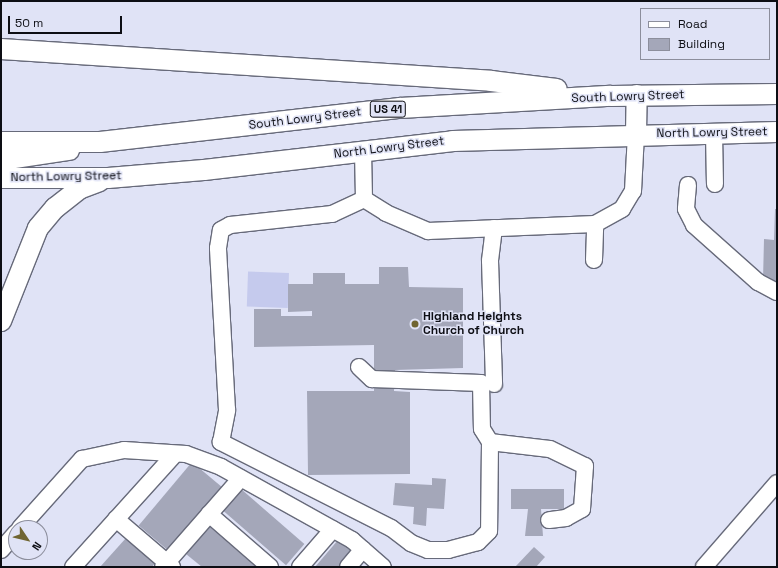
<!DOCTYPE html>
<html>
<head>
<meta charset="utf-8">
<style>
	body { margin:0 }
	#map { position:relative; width:778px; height:568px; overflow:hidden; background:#e0e3f6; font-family:"Space Grotesk",sans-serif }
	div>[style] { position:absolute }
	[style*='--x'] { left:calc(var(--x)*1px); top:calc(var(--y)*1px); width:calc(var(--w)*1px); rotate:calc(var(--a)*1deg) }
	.green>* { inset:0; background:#c5caed; transform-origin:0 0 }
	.building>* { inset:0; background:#a4a7b9; transform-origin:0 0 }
	.roads { filter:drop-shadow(1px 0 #676a7a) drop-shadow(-1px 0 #676a7a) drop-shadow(0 1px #676a7a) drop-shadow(0 -1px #676a7a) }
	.minor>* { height:16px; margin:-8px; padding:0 8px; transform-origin:8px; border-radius:8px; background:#fff }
	.major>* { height:20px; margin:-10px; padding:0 10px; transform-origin:10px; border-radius:10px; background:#fff }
	.dots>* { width:11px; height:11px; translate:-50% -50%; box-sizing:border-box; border:2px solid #e0e3f6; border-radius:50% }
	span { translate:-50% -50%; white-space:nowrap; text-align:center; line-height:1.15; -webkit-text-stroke:3px #e0e3f6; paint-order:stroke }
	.shield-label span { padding:1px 3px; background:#e0e3f6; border:1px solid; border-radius:3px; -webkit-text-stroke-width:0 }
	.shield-label { font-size:11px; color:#0d0e14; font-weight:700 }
	.street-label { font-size:12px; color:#0d0e14 }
	.poi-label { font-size:12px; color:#0d0e14; font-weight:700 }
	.left { translate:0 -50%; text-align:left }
	.frame { position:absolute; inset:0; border:2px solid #0d0e14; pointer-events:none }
	.legend { position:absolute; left:640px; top:8px; width:130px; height:52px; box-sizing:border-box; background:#e0e3f6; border:1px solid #8c8e9c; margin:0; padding:5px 7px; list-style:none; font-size:12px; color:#0d0e14 }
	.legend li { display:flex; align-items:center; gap:8px; height:20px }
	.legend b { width:20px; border:1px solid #8c8e9c }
	.north { position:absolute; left:8px; top:520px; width:40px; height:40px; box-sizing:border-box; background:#e0e3f6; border:1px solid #8c8e9c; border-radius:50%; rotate:125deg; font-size:11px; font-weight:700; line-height:16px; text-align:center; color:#0d0e14 }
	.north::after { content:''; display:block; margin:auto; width:14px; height:18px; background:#706532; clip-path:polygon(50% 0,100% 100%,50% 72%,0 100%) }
	.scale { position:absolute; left:8px; top:16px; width:114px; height:18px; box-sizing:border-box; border:2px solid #0d0e14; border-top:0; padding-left:5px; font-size:12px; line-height:14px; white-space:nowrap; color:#0d0e14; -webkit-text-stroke:3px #e0e3f6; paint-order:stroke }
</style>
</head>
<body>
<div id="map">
	<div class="green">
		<div style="left:289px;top:273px;width:35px;height:41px;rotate:92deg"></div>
	</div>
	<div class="building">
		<div style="clip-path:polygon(775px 209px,777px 209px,777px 285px,774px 285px,774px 280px,763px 280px,764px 239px,774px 240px)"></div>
		<div style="clip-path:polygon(379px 267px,408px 267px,409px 287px,463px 288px,463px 368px,395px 370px,394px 391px,410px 392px,410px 474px,308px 475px,307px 391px,374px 391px,374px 345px,254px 347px,254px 309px,281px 309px,281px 316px,312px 316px,312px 311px,288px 312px,288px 284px,313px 284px,313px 273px,345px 273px,345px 284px,379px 284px)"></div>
		<div style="left:192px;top:462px;width:39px;height:83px;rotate:40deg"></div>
		<div style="clip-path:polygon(432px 478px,446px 479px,444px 509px,427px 508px,426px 526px,413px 524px,414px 507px,393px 505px,395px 483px,432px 485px)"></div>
		<div style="left:241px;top:489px;width:84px;height:28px;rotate:41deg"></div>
		<div style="clip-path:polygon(511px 489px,564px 489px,564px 509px,541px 509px,543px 536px,525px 536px,528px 509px,511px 509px)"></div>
		<div style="clip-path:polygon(210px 527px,256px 567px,202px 567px,186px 554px)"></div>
		<div style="clip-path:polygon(126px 538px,156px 562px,152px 567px,100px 567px)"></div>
		<div style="clip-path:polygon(338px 540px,352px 552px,340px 567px,315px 567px)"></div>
		<div style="clip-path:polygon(534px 547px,545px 557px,536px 567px,515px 567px)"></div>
	</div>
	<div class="roads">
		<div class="minor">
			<div style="--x:714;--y:133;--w:51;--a:88.9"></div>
			<div style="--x:363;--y:151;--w:48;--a:88.8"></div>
			<div style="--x:688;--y:185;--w:24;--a:95"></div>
			<div style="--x:686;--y:209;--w:18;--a:63"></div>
			<div style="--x:694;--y:225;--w:86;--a:41.7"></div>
			<div style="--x:758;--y:282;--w:21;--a:28"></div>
			<div style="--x:364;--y:199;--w:26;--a:32"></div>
			<div style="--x:386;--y:213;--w:46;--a:23.2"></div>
			<div style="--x:428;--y:231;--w:167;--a:-2.4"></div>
			<div style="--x:595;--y:224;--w:31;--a:-29"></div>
			<div style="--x:622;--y:209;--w:21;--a:-59"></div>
			<div style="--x:633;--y:191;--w:57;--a:-87"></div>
			<div style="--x:494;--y:228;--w:33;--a:97"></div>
			<div style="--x:490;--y:261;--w:123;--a:88.1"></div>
			<div style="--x:594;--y:260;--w:36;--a:-88"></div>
			<div style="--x:359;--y:367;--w:18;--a:43"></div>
			<div style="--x:372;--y:379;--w:109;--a:2.1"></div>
			<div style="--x:481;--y:383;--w:46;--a:88.8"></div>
			<div style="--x:482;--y:429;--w:15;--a:58"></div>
			<div style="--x:490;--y:442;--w:89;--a:90.6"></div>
			<div style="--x:489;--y:531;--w:16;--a:135"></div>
			<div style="--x:478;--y:542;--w:31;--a:165"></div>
			<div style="--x:448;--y:550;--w:20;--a:180"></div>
			<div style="--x:428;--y:550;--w:18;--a:-158"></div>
			<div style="--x:411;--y:543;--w:25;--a:-143"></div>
			<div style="--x:391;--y:528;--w:191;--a:-153.2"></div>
			<div style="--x:221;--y:442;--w:33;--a:-79"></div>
			<div style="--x:227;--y:410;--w:162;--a:-93.2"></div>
			<div style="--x:218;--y:248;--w:18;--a:-81"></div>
			<div style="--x:221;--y:230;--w:10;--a:-29"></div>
			<div style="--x:230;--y:225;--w:103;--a:-6.2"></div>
			<div style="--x:332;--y:214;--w:35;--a:-25"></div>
			<div style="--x:490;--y:442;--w:60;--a:6.7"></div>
			<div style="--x:550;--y:449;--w:39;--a:26"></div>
			<div style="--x:585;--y:466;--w:43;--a:94"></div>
			<div style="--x:582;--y:509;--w:18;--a:151"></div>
			<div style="--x:566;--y:518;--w:17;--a:173"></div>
			<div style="--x:209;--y:514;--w:81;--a:41"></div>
			<div style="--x:116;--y:519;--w:74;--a:40.6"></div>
			<div style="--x:20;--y:528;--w:93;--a:-48.1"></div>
			<div style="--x:82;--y:459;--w:43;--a:-12.1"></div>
			<div style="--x:124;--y:450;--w:62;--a:3.7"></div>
			<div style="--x:186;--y:454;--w:37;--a:20"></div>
			<div style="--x:221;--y:467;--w:150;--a:29.1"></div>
			<div style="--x:352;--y:540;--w:41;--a:41.1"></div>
			<div style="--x:1;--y:550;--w:23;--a:-49"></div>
			<div style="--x:73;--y:567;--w:152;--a:-47.9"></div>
			<div style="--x:163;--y:567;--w:118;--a:-48.8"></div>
			<div style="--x:300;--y:567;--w:50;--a:-49"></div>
			<div style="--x:348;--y:567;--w:23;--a:-50"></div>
			<div style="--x:704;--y:567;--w:111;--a:-49"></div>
		</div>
		<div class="major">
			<div style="--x:1;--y:49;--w:491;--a:3.7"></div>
			<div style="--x:491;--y:81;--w:66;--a:6.9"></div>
			<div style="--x:636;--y:134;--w:39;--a:-89"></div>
			<div style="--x:1;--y:142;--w:99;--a:0"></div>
			<div style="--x:100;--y:142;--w:302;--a:-6.5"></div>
			<div style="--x:400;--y:108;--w:211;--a:-3.3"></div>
			<div style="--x:611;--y:96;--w:166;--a:-0.7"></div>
			<div style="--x:1;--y:160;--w:69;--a:-8.4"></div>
			<div style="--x:1;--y:178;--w:107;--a:0"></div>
			<div style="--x:108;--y:178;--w:96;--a:-4.8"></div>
			<div style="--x:204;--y:170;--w:251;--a:-6.6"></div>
			<div style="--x:453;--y:141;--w:324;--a:-1.6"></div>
			<div style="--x:1;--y:321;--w:100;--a:-68.3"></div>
			<div style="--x:38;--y:228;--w:26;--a:-50"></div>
			<div style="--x:55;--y:208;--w:31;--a:-38"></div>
			<div style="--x:79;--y:189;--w:22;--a:-21"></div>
		</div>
	</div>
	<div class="dots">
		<div style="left:415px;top:324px;background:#706532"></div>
	</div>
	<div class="shield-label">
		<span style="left:388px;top:109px">US 41</span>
	</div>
	<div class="street-label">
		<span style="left:628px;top:97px;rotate:-2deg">South Lowry Street</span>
		<span style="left:305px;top:119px;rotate:-7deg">South Lowry Street</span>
		<span style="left:712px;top:133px;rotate:-1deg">North Lowry Street</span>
		<span style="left:389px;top:148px;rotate:-7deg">North Lowry Street</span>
		<span style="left:66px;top:177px;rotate:-1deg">North Lowry Street</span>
	</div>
	<div class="poi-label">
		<span class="left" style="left:423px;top:324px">Highland Heights<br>Church of Church</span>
	</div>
	<div class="frame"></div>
	<ul class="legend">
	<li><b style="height:5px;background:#fff"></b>Road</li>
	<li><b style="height:11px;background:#a4a7b9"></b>Building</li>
	</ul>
	<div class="north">N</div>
	<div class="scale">50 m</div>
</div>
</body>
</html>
